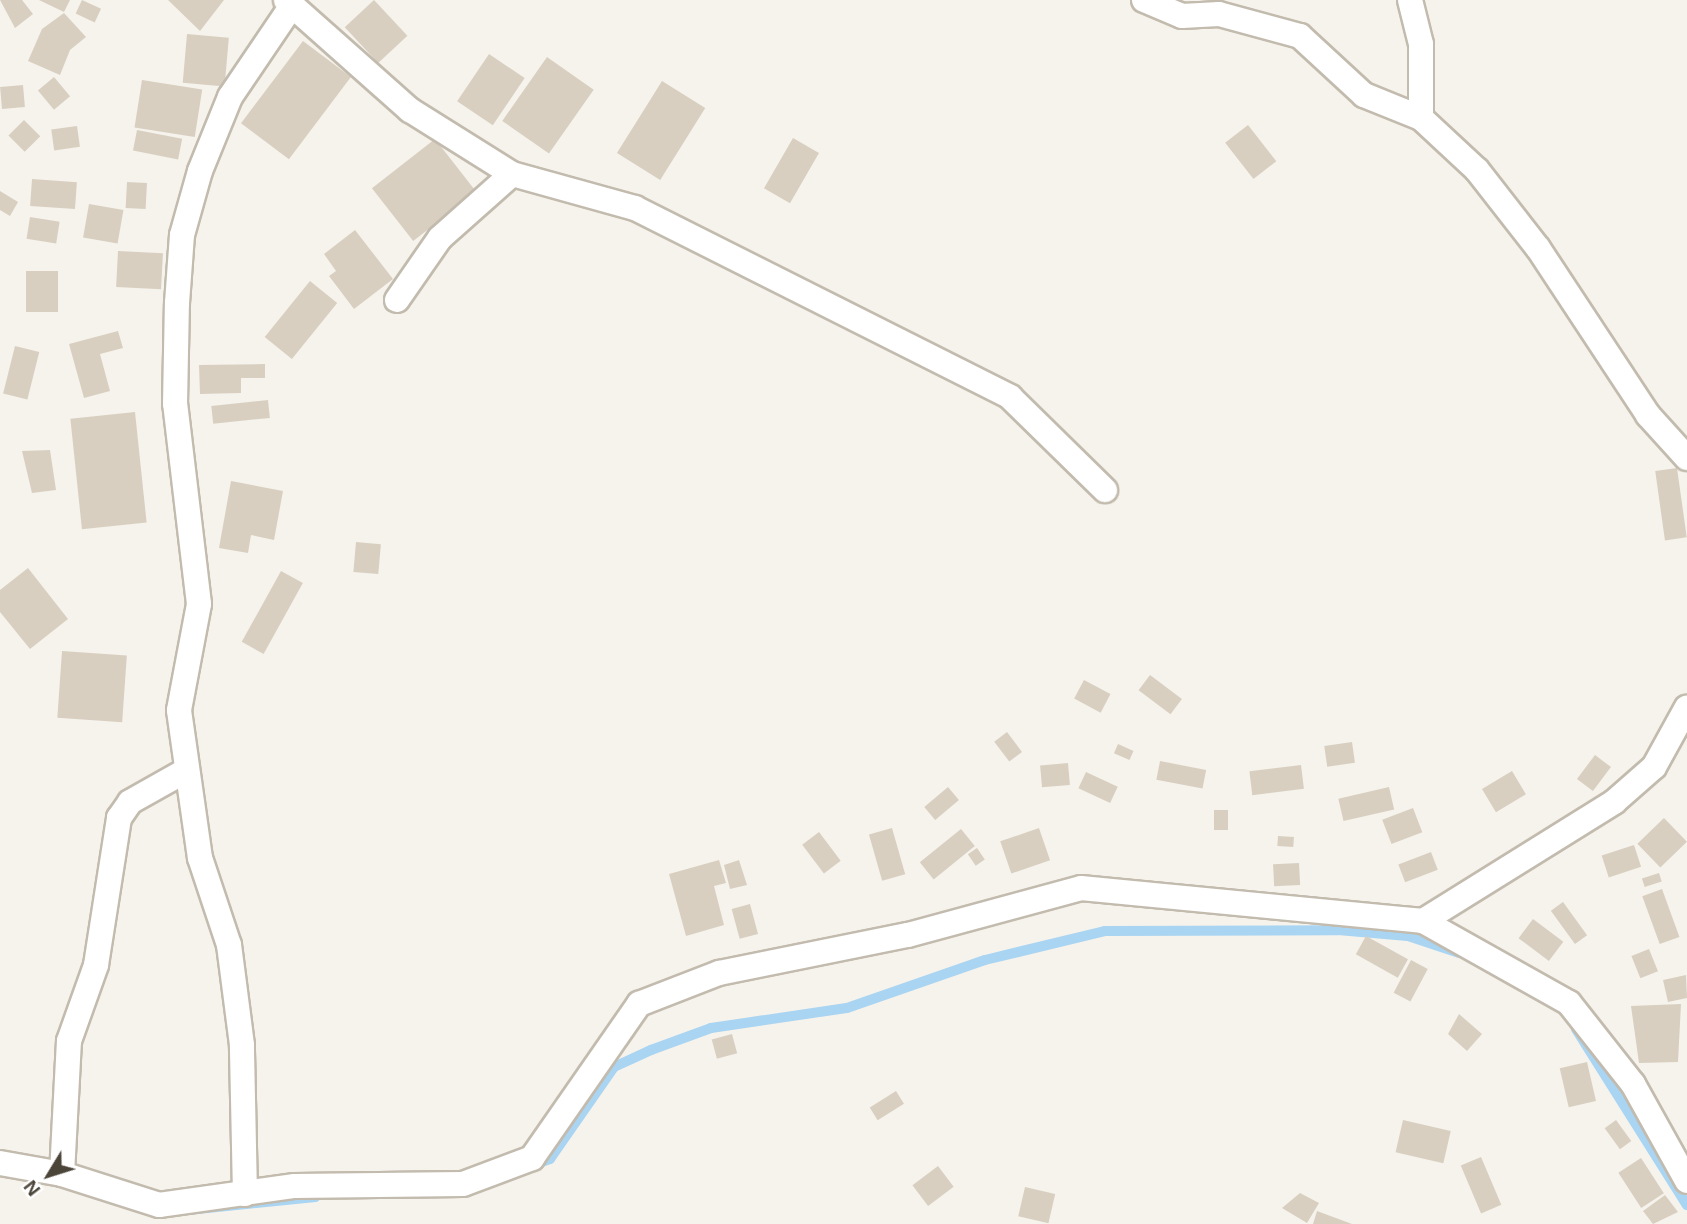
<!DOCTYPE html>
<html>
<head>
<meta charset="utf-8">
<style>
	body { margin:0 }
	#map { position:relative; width:1687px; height:1224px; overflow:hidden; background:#f6f3ec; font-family:Helvetica,sans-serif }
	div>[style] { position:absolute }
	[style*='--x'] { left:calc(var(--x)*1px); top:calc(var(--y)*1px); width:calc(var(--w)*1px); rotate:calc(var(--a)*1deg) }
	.stream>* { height:10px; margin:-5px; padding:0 5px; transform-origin:5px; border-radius:5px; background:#a9d4f2 }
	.building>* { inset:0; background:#d8cfc1; transform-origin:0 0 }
	.roads { filter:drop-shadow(2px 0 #c2bbae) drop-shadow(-2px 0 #c2bbae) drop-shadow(0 2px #c2bbae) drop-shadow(0 -2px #c2bbae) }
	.street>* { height:24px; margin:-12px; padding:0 12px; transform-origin:12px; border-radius:12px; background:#fff }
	span { translate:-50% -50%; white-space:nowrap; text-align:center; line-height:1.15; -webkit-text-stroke:7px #fff; paint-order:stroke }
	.north { position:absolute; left:14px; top:1140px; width:70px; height:70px; -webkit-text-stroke:5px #fff; paint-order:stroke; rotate:232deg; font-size:19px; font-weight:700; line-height:28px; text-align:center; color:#4b4439 }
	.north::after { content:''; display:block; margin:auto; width:24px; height:32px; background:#4b4439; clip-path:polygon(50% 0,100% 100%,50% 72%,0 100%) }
</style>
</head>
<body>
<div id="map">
	<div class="stream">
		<div style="--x:1576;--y:1029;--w:208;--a:57.8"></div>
		<div style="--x:533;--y:1165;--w:18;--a:-19"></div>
		<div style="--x:550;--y:1159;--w:112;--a:-55.2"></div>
		<div style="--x:614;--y:1067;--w:41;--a:-24.7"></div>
		<div style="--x:651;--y:1050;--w:64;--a:-20.1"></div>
		<div style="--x:711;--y:1028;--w:137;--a:-8.4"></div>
		<div style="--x:847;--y:1008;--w:146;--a:-19.2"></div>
		<div style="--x:985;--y:960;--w:123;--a:-13.6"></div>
		<div style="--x:1105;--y:931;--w:233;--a:-0.2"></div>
		<div style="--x:1338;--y:930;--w:70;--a:4.9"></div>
		<div style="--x:1408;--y:936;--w:54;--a:18.4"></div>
		<div style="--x:188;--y:1210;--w:128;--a:-5.8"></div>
	</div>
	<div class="building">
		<div style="clip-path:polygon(0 0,22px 0,33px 14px,15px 28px)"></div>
		<div style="clip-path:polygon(39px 0,70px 0,64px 12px)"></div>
		<div style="left:82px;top:0;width:21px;height:15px;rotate:25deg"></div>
		<div style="clip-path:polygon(168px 0,224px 0,200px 31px)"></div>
		<div style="left:374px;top:0;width:49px;height:40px;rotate:47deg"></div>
		<div style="clip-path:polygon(64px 13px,86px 37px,70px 50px,60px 75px,28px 61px,42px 29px)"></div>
		<div style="left:187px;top:34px;width:42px;height:49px;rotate:5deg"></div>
		<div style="left:303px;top:41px;width:60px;height:103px;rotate:37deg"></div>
		<div style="left:489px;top:54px;width:43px;height:57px;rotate:34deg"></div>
		<div style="left:547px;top:57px;width:57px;height:78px;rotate:35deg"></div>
		<div style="left:54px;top:77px;width:25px;height:21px;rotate:50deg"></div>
		<div style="left:142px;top:80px;width:61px;height:48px;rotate:9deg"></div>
		<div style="left:662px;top:81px;width:51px;height:85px;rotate:32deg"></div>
		<div style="left:23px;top:85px;width:22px;height:23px;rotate:85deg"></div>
		<div style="left:24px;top:120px;width:23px;height:22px;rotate:45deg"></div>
		<div style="left:1248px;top:125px;width:46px;height:29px;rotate:52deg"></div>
		<div style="left:77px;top:126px;width:21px;height:26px;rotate:82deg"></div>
		<div style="left:137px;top:130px;width:46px;height:21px;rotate:11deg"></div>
		<div style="left:793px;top:138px;width:30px;height:58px;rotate:30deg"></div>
		<div style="left:435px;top:139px;width:67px;height:80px;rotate:52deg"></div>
		<div style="left:32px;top:179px;width:45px;height:27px;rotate:4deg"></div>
		<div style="left:127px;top:182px;width:20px;height:26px;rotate:3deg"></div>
		<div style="clip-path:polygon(0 191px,18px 202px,10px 216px,0 210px)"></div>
		<div style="left:89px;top:204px;width:35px;height:34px;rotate:10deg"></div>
		<div style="left:30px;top:217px;width:30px;height:22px;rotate:9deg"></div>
		<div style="clip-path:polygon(355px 230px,393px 279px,354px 309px,329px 276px,336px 271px,324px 254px)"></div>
		<div style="left:118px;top:251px;width:45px;height:36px;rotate:3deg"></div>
		<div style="left:26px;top:271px;width:32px;height:41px"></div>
		<div style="left:310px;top:281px;width:35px;height:72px;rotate:39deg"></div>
		<div style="clip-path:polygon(118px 331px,123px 348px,100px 354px,110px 391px,84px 398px,69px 344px)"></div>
		<div style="left:15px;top:346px;width:25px;height:49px;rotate:14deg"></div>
		<div style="clip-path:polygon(265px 364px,265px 378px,241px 378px,241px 393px,200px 394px,199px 365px)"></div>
		<div style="left:268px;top:400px;width:18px;height:57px;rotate:84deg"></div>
		<div style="left:135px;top:412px;width:111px;height:65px;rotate:84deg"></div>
		<div style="clip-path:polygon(50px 450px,56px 490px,32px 493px,22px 451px)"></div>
		<div style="left:1677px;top:468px;width:70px;height:22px;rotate:82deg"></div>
		<div style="clip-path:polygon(231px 481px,283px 491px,274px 540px,251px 535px,248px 553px,219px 548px)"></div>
		<div style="left:356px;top:542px;width:25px;height:30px;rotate:5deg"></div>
		<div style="clip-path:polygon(28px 568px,68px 619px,30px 649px,0 612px,0 590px)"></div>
		<div style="left:281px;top:571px;width:25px;height:81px;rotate:29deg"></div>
		<div style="left:62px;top:651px;width:65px;height:67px;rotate:4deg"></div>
		<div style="left:1150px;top:675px;width:40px;height:19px;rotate:37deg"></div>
		<div style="left:1084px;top:680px;width:30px;height:21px;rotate:28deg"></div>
		<div style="left:1007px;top:732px;width:25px;height:16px;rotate:53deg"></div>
		<div style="left:1352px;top:742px;width:21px;height:28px;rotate:82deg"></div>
		<div style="left:1118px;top:744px;width:17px;height:10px;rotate:24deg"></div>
		<div style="left:1595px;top:755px;width:20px;height:30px;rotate:37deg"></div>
		<div style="left:1160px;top:761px;width:47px;height:19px;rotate:11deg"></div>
		<div style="left:1068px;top:763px;width:22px;height:28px;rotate:85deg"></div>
		<div style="left:1301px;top:765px;width:24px;height:52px;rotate:83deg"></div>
		<div style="left:1512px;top:771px;width:27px;height:35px;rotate:59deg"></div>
		<div style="left:1086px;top:772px;width:35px;height:18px;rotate:25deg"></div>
		<div style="left:948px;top:787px;width:17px;height:31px;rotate:50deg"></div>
		<div style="left:1389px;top:787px;width:23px;height:52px;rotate:77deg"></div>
		<div style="left:1413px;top:808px;width:26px;height:33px;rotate:69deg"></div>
		<div style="left:1214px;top:810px;width:14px;height:20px"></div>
		<div style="left:1664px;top:818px;width:33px;height:37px;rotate:46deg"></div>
		<div style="left:892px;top:828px;width:48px;height:24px;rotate:74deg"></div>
		<div style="left:1039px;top:828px;width:34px;height:41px;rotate:71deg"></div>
		<div style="left:961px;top:829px;width:22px;height:53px;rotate:51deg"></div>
		<div style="left:819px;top:832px;width:36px;height:21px;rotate:53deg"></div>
		<div style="left:1278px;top:836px;width:16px;height:10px;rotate:4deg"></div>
		<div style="left:1634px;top:845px;width:23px;height:34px;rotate:72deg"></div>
		<div style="left:977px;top:848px;width:14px;height:11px;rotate:56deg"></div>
		<div style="left:1431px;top:852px;width:19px;height:35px;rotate:69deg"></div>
		<div style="clip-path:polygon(719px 860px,726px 883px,714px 886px,724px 925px,686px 936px,669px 874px)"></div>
		<div style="clip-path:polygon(739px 860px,747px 885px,730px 889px,724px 865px)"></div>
		<div style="left:1299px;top:863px;width:22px;height:26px;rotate:87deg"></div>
		<div style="left:1659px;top:873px;width:9px;height:18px;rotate:72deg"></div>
		<div style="left:1662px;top:889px;width:51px;height:21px;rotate:70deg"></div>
		<div style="left:1563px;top:902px;width:41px;height:15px;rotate:54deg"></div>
		<div style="left:750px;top:904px;width:31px;height:19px;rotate:75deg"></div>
		<div style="left:1533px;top:919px;width:38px;height:24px;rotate:37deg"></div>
		<div style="left:1366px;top:936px;width:48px;height:21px;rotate:29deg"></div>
		<div style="left:1649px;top:949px;width:24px;height:19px;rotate:68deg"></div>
		<div style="left:1411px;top:960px;width:19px;height:37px;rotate:28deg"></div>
		<div style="clip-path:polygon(1686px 975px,1687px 998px,1668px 1002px,1663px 980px)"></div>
		<div style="clip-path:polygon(1681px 1004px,1678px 1062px,1639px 1063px,1631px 1006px)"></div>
		<div style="clip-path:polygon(1459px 1014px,1482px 1034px,1467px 1051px,1448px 1034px)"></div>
		<div style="left:732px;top:1034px;width:20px;height:21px;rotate:75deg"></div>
		<div style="left:1587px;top:1062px;width:40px;height:28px;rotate:77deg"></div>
		<div style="left:896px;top:1091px;width:15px;height:31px;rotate:58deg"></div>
		<div style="left:1403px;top:1120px;width:49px;height:33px;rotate:13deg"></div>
		<div style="left:1616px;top:1120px;width:26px;height:14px;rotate:54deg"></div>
		<div style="left:1481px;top:1157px;width:52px;height:22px;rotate:67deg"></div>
		<div style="left:1641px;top:1158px;width:42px;height:27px;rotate:57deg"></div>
		<div style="left:938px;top:1166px;width:26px;height:32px;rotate:53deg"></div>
		<div style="left:1025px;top:1187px;width:31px;height:30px;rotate:13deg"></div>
		<div style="clip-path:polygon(1300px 1193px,1319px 1203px,1307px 1223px,1282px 1208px)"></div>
		<div style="clip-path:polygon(1665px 1195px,1678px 1212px,1653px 1224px,1643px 1211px)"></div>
		<div style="clip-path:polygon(1317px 1211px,1352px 1224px,1313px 1224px)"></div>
	</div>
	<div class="roads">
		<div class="street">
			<div style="--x:286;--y:0;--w:166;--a:41.6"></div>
			<div style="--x:410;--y:110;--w:120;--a:32.1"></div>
			<div style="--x:512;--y:174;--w:128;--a:15.5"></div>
			<div style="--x:635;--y:208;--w:420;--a:26.7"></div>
			<div style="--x:1010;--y:397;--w:133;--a:44.4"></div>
			<div style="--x:1144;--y:0;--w:41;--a:22.8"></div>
			<div style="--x:1182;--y:16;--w:37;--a:-3"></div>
			<div style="--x:1219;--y:14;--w:84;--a:15.2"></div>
			<div style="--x:1300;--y:36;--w:87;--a:42.7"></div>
			<div style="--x:1364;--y:95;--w:61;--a:22"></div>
			<div style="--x:1421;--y:118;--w:76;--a:42.9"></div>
			<div style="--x:1477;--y:170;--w:99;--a:52"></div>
			<div style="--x:1538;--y:248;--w:200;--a:56.6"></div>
			<div style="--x:1648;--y:415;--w:58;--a:47.8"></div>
			<div style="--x:1410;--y:0;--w:45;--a:76"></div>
			<div style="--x:1421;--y:44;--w:74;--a:90"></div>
			<div style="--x:397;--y:300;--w:75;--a:-55.3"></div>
			<div style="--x:440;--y:238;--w:96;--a:-41.6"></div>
			<div style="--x:1423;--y:921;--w:225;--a:-31.9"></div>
			<div style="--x:1614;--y:802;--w:53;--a:-41.2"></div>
			<div style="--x:1654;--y:767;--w:68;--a:-61.2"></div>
			<div style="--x:0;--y:1163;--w:63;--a:10.1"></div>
			<div style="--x:62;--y:1174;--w:102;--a:17.7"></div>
			<div style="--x:159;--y:1205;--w:137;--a:-8"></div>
			<div style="--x:295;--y:1186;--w:168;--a:-0.7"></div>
			<div style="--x:463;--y:1184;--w:74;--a:-20.6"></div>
			<div style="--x:532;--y:1158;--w:188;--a:-55.2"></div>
			<div style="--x:639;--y:1004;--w:86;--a:-21.2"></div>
			<div style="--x:719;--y:973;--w:193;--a:-11.4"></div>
			<div style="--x:908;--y:935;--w:179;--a:-15.2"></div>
			<div style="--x:1081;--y:888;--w:344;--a:5.5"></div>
			<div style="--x:1423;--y:921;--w:167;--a:29.3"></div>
			<div style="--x:1569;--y:1003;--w:103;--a:51.7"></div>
			<div style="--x:1633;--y:1084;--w:111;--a:60.9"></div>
			<div style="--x:62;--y:1174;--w:133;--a:-87"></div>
			<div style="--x:69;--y:1041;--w:81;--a:-70.4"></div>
			<div style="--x:96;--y:965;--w:149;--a:-81.1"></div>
			<div style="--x:119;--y:818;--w:19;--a:-55"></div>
			<div style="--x:130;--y:802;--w:63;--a:-29.4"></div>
			<div style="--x:245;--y:1194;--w:149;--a:-91.2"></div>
			<div style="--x:242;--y:1045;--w:101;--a:-97.4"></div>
			<div style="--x:229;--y:945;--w:92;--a:-108.4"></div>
			<div style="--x:200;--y:858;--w:149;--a:-98.1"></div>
			<div style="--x:179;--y:710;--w:108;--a:-79.3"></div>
			<div style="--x:199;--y:604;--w:201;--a:-96.8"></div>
			<div style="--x:175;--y:404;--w:101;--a:-88.9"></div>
			<div style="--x:177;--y:303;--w:68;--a:-85.8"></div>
			<div style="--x:182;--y:235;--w:66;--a:-74.3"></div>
			<div style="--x:200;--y:171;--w:80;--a:-67.9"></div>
			<div style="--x:230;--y:97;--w:109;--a:-55.9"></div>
		</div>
	</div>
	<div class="north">N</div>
</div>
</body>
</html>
